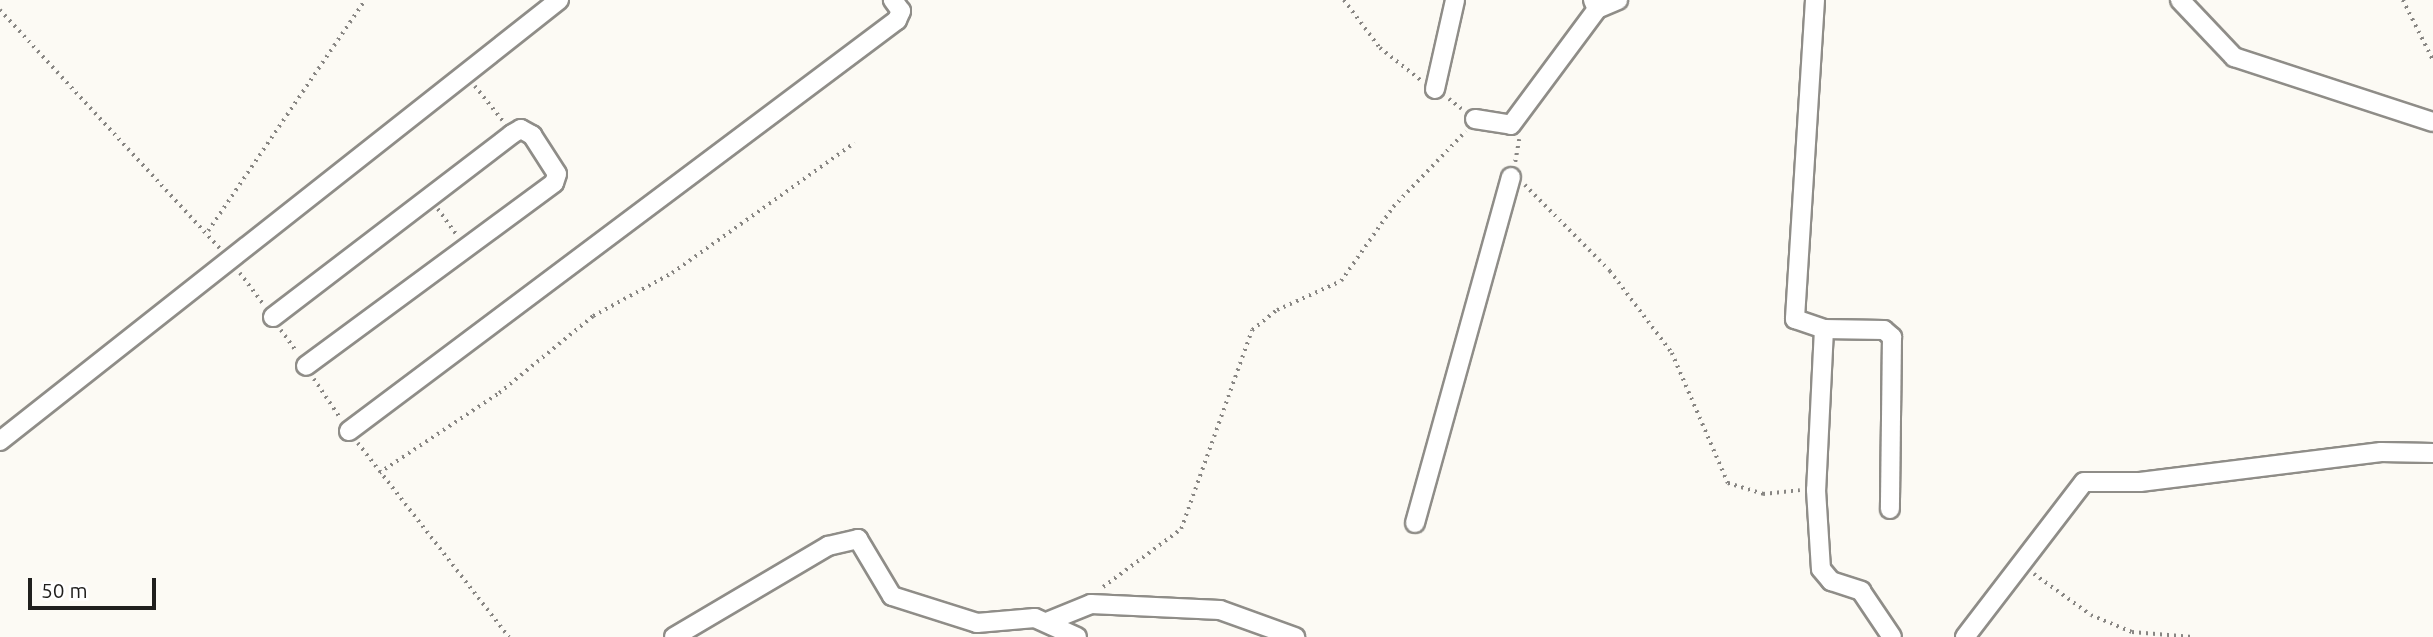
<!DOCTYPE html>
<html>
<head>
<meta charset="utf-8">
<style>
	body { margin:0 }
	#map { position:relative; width:2433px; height:637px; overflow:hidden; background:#fcfaf4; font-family:Ubuntu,sans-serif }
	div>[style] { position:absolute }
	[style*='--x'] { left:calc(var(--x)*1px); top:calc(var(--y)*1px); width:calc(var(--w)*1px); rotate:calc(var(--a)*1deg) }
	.path>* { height:3.5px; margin-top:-1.75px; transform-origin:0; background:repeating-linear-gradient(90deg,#888683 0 2px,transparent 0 7px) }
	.roads { filter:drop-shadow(2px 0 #8f8d88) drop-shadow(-2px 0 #8f8d88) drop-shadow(0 2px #8f8d88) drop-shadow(0 -2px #8f8d88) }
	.street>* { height:18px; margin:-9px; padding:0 9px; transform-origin:9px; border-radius:9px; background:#fff }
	span { translate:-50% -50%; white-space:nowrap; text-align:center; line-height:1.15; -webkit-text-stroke:5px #fff; paint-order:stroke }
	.scale { position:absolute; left:28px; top:578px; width:128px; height:32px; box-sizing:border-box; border:4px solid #201f1d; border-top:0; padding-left:9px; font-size:21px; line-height:24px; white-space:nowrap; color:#201f1d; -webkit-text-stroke:5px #fff; paint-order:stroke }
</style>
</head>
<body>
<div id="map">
	<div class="path">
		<div style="--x:1344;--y:0;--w:60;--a:53.1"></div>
		<div style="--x:1380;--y:48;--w:53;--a:38.2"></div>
		<div style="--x:2403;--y:0;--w:67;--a:63.4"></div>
		<div style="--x:0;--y:10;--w:324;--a:47.3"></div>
		<div style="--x:475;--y:86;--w:45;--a:51.3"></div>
		<div style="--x:1449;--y:99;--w:16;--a:38"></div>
		<div style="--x:1515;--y:162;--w:23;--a:-80"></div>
		<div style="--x:1525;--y:185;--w:121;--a:45.3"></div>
		<div style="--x:1610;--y:271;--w:103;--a:52.9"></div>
		<div style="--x:1672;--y:353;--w:142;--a:66.7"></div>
		<div style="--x:1728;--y:483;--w:37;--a:17"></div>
		<div style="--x:1763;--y:494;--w:37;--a:-6"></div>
		<div style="--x:438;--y:209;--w:31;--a:54"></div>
		<div style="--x:208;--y:231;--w:279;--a:-55.8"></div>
		<div style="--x:240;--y:273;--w:38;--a:53"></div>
		<div style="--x:281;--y:330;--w:27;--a:54"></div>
		<div style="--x:314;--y:379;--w:45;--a:56"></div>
		<div style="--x:358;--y:443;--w:246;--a:52.1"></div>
		<div style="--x:379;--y:473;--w:144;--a:-33.7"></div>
		<div style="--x:499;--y:393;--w:122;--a:-39.3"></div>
		<div style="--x:593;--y:316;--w:90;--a:-28.6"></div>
		<div style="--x:672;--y:273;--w:224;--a:-35.5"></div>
		<div style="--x:2034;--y:574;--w:70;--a:35.7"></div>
		<div style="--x:2091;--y:615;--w:44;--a:22.5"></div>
		<div style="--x:2132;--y:632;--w:61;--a:4.7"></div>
		<div style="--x:1103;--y:587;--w:97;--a:-36.6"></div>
		<div style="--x:1181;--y:529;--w:211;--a:-70.4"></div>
		<div style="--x:1252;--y:330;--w:32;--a:-39"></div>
		<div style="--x:1277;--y:310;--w:70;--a:-24.4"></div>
		<div style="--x:1341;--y:281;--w:90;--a:-54.9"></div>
		<div style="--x:1393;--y:207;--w:105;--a:-46.2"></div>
	</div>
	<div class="roads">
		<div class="street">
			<div style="--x:1815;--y:0;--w:320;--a:93.6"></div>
			<div style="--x:1795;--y:319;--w:31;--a:19"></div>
			<div style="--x:1824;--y:329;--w:161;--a:92.8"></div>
			<div style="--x:1816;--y:490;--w:79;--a:86.4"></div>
			<div style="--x:1821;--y:569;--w:16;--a:50"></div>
			<div style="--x:1831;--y:581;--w:32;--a:18"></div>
			<div style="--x:1861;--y:591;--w:55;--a:56"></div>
			<div style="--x:2180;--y:0;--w:79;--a:46.5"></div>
			<div style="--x:2234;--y:57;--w:209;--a:18.1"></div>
			<div style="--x:1597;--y:9;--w:23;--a:-23"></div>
			<div style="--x:1435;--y:89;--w:91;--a:-77.3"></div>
			<div style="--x:1475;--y:119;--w:36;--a:9"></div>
			<div style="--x:1511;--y:125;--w:144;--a:-53.4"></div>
			<div style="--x:1597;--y:9;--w:10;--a:-114"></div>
			<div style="--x:273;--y:317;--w:301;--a:-37.4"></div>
			<div style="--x:512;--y:134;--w:10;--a:-29"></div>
			<div style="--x:521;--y:129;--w:13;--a:29"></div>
			<div style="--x:532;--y:135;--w:46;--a:57.3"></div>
			<div style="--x:557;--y:174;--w:9;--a:108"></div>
			<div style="--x:554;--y:183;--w:308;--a:143.6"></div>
			<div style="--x:1824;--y:329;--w:60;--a:1"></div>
			<div style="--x:1884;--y:330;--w:11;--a:41"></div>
			<div style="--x:1892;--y:337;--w:172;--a:90.7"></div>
			<div style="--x:349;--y:431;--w:685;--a:-36.87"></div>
			<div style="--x:897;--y:20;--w:10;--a:-66"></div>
			<div style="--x:901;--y:11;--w:14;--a:-126"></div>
			<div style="--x:0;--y:441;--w:712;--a:-38.27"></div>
			<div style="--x:1415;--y:523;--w:359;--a:-74.5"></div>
			<div style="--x:1049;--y:621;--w:45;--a:-22"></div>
			<div style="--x:1091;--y:604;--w:129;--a:2.7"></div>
			<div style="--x:1220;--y:610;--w:80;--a:19.8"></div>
			<div style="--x:674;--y:637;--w:179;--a:-30.6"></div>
			<div style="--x:828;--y:546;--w:31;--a:-13"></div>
			<div style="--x:858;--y:539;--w:66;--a:59.2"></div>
			<div style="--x:892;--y:596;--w:89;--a:17.6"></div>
			<div style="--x:977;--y:623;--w:58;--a:-4.9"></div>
			<div style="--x:1035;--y:618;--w:46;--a:24.3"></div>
			<div style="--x:1965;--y:637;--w:195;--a:-52.5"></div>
			<div style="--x:2084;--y:482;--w:56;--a:0"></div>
			<div style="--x:2140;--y:482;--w:243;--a:-7.1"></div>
			<div style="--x:2381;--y:452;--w:52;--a:1.1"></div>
		</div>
	</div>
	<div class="scale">50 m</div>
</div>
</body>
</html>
